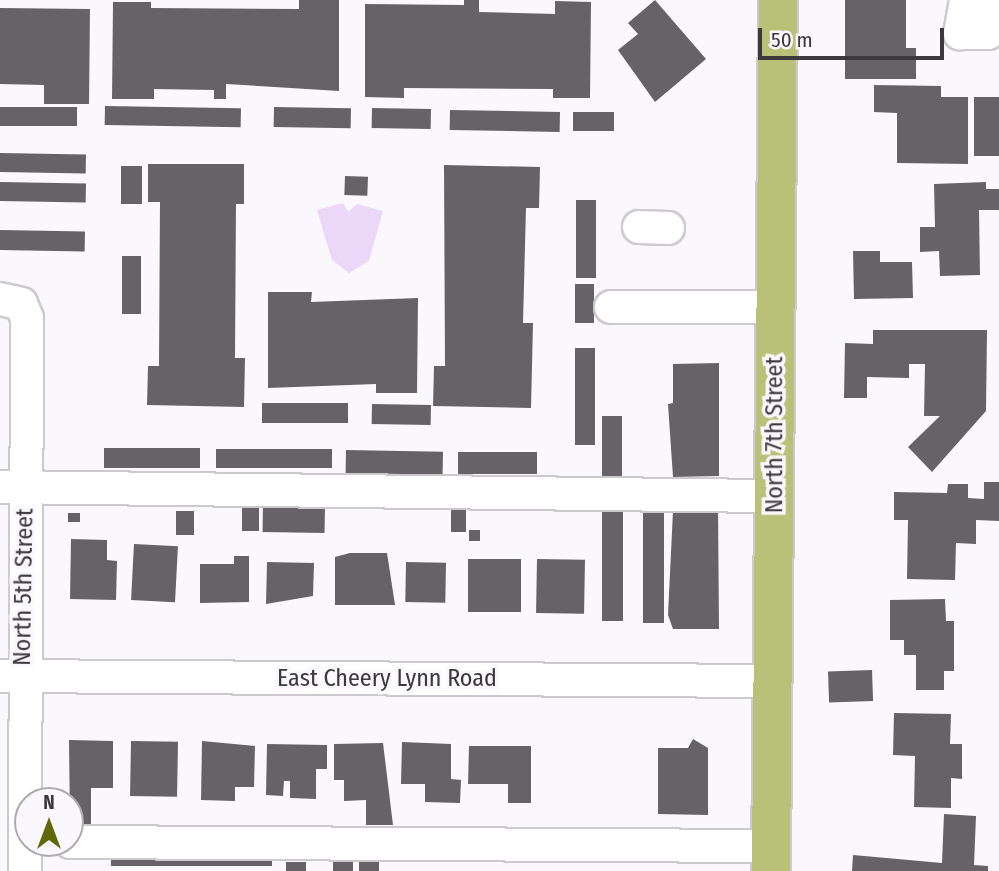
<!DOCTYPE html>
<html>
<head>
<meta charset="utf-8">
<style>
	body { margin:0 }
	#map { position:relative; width:999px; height:871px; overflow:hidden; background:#faf7fd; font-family:"Fira Sans Condensed",sans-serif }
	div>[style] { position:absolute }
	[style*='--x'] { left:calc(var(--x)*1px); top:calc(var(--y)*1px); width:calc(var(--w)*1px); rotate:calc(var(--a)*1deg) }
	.water>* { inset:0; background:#ebd8f9 }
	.building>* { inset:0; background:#666268; transform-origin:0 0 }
	.roads { filter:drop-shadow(2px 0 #cdc9cf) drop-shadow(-2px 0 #cdc9cf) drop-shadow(0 2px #cdc9cf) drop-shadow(0 -2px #cdc9cf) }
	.minor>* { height:32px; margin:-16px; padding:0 16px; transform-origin:16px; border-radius:16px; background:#fff }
	.major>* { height:38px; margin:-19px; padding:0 19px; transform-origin:19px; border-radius:19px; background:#b9c077 }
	span { translate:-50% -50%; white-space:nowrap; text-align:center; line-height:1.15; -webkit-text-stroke:7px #faf7fd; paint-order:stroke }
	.street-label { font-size:24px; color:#3a393b }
	.north { position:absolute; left:14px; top:787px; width:70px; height:70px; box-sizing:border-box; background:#faf7fd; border:2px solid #adabaf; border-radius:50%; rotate:0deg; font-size:19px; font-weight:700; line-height:28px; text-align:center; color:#3a393b }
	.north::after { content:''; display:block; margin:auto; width:24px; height:32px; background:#60680b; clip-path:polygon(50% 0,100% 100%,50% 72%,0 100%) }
	.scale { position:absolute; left:758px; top:28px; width:186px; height:32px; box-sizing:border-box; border:4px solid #3a393b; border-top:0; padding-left:9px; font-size:21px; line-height:24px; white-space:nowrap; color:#3a393b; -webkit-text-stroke:5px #faf7fd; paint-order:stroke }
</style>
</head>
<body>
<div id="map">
	<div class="water">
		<div style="clip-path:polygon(343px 203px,348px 212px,357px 204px,383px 211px,369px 261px,349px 273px,332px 260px,317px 210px)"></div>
	</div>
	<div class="building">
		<div style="clip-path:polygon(299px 0,339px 0,339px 91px,226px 84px,226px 99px,214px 99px,214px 90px,154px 89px,154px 99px,112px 99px,113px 2px,151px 2px,151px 8px,299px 9px)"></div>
		<div style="clip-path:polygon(464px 0,479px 0,479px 12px,555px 14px,555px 1px,591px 2px,590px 98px,553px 98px,553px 89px,404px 88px,404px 98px,365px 97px,365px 4px,464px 5px)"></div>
		<div style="clip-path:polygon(655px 0,706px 59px,655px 102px,618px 50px,638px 34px,628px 23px)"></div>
		<div style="clip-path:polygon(845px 0,906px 0,906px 48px,916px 48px,916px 79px,845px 79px)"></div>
		<div style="clip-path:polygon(0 8px,90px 9px,89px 104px,44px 104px,44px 85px,0 84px)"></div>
		<div style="clip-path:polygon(874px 85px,941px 86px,941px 97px,968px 97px,968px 164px,897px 163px,897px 113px,874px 112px)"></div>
		<div style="left:974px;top:97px;width:25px;height:59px"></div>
		<div style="left:105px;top:106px;width:136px;height:19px;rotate:1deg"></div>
		<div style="left:0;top:107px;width:77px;height:19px"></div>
		<div style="left:274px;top:107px;width:77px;height:20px;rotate:1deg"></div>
		<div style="left:372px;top:108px;width:59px;height:20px;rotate:1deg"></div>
		<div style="left:450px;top:110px;width:110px;height:20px;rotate:1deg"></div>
		<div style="left:573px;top:112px;width:41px;height:19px"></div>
		<div style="left:0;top:153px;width:86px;height:19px;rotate:1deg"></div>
		<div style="clip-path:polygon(148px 164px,244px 164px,244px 204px,236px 204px,235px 358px,245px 358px,244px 407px,147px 405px,148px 366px,159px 366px,160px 202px,148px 202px)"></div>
		<div style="clip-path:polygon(444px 165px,540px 167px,539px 208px,526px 208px,523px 323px,533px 323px,531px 408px,433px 406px,434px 366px,445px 366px)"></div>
		<div style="left:121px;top:166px;width:21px;height:38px"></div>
		<div style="left:345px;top:176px;width:23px;height:19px;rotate:2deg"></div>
		<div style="left:0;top:182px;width:86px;height:19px;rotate:1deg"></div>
		<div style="clip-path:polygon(986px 182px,986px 189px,999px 189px,999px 210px,979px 210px,980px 275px,940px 276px,939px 251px,920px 252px,920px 227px,935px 227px,934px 184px)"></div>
		<div style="left:576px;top:200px;width:20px;height:78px"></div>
		<div style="left:0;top:230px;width:85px;height:20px;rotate:1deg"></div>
		<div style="clip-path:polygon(853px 251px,880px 251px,880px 262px,912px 262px,913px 298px,854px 299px)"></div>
		<div style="left:122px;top:256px;width:19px;height:58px"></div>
		<div style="left:575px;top:284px;width:19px;height:39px"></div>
		<div style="clip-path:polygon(268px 292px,312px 292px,311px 302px,418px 298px,417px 393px,376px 393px,376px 384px,268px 388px)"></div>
		<div style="clip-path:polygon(873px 330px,987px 330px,986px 411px,932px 472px,908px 447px,940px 416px,924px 416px,925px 364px,909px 364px,909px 378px,867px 377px,867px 398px,844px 398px,845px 343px,873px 344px)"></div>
		<div style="left:575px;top:348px;width:20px;height:97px"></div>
		<div style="clip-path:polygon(719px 363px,719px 476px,673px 477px,668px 404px,673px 403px,673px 364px)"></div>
		<div style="left:262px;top:403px;width:86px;height:20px"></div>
		<div style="left:372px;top:404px;width:59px;height:20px;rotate:1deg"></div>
		<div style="left:602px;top:416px;width:20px;height:61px"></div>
		<div style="left:104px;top:448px;width:96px;height:20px"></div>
		<div style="left:216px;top:449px;width:116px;height:19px"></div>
		<div style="left:346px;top:450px;width:97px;height:23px;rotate:1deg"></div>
		<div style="left:458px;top:452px;width:79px;height:22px"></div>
		<div style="clip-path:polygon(984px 482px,999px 482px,999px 521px,976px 520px,976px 544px,956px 543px,955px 580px,907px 579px,908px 520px,894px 520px,894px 492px,947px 493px,948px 484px,968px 484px,968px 498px,984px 499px)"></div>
		<div style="left:263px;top:505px;width:62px;height:27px;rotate:1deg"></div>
		<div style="left:242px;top:506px;width:17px;height:25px"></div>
		<div style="left:451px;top:507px;width:15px;height:25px"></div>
		<div style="left:602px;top:507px;width:21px;height:114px"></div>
		<div style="left:643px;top:507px;width:21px;height:116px"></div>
		<div style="clip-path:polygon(679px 508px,718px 508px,719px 629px,673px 629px,668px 615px,673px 511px)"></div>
		<div style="left:176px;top:511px;width:18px;height:24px"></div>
		<div style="left:68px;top:513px;width:12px;height:9px"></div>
		<div style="left:469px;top:530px;width:11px;height:11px"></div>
		<div style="clip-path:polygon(71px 539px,107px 540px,107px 560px,117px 561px,116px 600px,70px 599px)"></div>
		<div style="left:134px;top:544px;width:44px;height:56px;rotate:3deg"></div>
		<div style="clip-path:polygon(350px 553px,387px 553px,395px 605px,335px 605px,335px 557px)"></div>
		<div style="clip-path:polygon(234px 556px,249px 556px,249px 602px,200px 603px,200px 564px,234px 564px)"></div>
		<div style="left:468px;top:559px;width:53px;height:53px"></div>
		<div style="left:537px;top:559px;width:48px;height:54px;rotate:1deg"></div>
		<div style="clip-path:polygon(267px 562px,314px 563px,313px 596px,266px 604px)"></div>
		<div style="left:406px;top:562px;width:40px;height:40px;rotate:1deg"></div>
		<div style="clip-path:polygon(945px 599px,946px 621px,954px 621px,954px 671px,944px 671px,944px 690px,916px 690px,916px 655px,904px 655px,904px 640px,890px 640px,890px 600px)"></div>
		<div style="left:872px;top:670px;width:31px;height:44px;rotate:88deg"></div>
		<div style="clip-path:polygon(894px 713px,951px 714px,950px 744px,962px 744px,962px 779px,951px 778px,951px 808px,914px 807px,915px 756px,893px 755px)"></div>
		<div style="clip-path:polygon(693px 739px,708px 748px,708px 815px,658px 814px,658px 748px,688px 748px)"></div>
		<div style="clip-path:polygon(69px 740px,113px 741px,113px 788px,91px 788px,91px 825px,70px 825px)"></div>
		<div style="left:131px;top:741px;width:47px;height:55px;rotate:1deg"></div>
		<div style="clip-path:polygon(202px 741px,255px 746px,254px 787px,235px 787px,235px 801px,201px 800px)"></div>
		<div style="clip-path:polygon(402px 742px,451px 744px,451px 779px,461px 780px,460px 803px,425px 802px,425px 784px,401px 784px)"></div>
		<div style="clip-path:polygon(383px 743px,393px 825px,366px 825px,366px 800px,344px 801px,344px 780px,334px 780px,334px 744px)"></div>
		<div style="clip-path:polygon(267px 744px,327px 745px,327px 769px,316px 769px,316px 799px,290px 798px,290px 781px,284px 781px,283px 796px,266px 795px)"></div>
		<div style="clip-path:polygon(469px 746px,531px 746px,531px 803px,508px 803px,508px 784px,468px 784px)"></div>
		<div style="clip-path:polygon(944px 814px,976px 816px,974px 865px,988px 866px,988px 871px,852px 871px,853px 855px,942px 863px)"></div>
		<div style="left:111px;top:847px;width:161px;height:19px"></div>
		<div style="left:379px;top:861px;width:10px;height:20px;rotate:90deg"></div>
		<div style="left:286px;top:862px;width:20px;height:9px"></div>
		<div style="left:333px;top:862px;width:20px;height:9px"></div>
	</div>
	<div class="roads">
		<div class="minor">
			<div style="--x:966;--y:0;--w:34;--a:100"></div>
			<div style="--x:960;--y:33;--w:28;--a:0"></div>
			<div style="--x:988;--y:33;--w:14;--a:-90"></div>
			<div style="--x:988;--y:19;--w:19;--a:-54"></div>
			<div style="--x:639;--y:227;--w:29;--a:2"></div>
			<div style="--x:0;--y:299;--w:22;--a:13"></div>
			<div style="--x:21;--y:304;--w:15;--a:67"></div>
			<div style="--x:27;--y:318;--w:553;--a:90.21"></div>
			<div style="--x:611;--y:307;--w:164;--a:0"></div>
			<div style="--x:0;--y:487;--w:775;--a:0.67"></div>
			<div style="--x:0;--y:676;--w:773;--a:0.37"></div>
			<div style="--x:70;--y:842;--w:702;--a:0.33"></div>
		</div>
		<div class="major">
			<div style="--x:771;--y:871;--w:871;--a:-89.54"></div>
		</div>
	</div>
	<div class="street-label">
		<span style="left:775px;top:435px;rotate:-90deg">North 7th Street</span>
		<span style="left:24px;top:587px;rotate:-89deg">North 5th Street</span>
		<span style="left:387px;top:679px">East Cheery Lynn Road</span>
	</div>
	<div class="north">N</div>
	<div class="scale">50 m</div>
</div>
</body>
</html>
